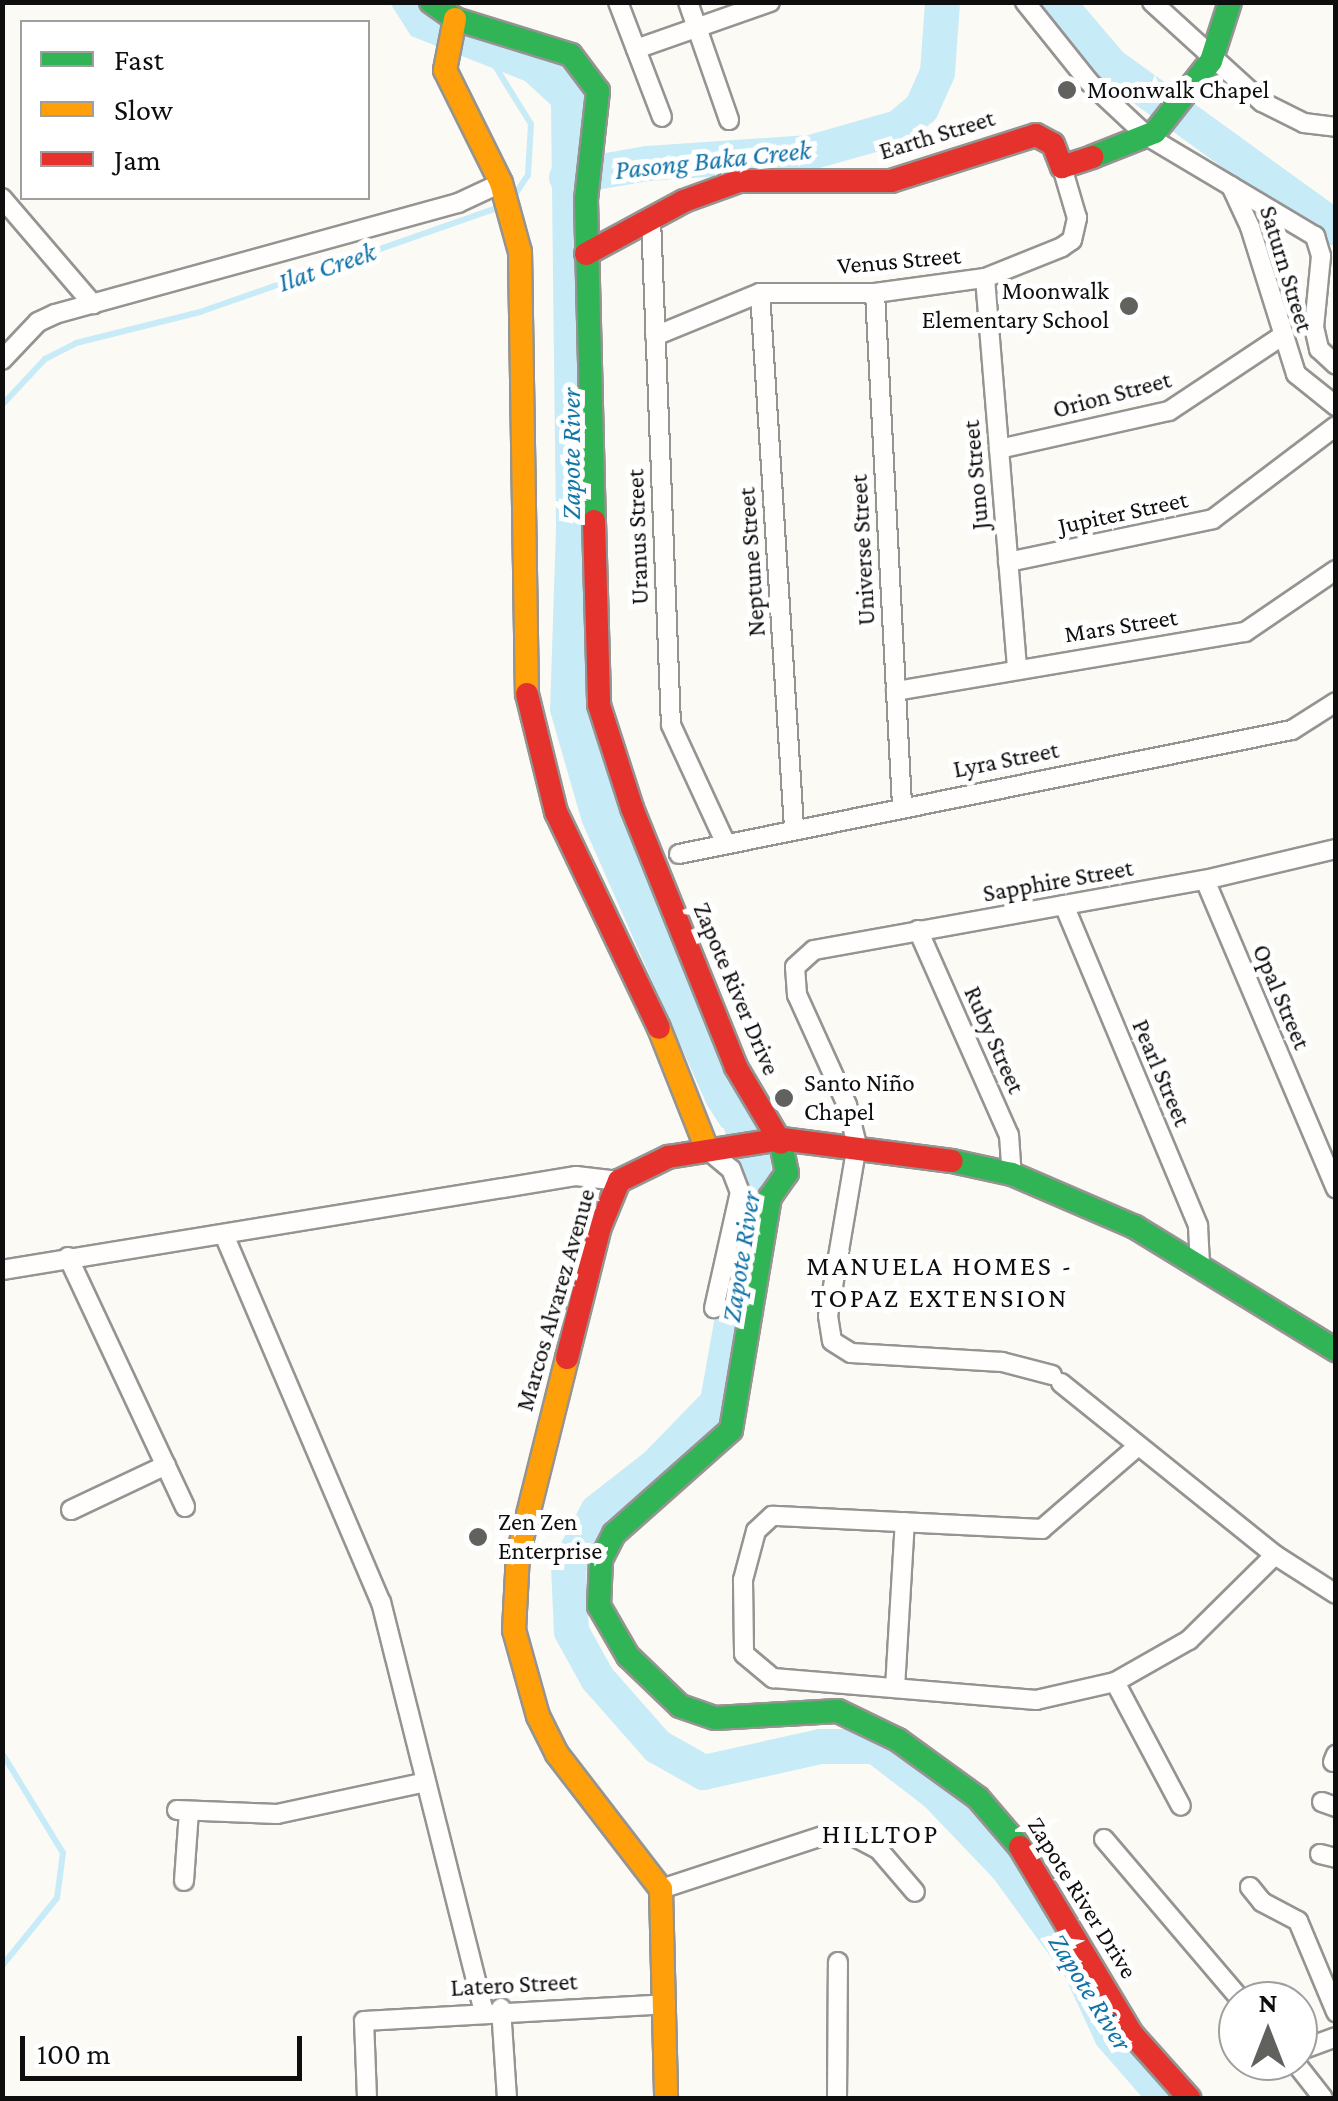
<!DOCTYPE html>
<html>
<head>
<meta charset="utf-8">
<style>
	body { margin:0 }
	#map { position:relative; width:1338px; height:2101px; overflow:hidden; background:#fcfaf4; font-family:"Crimson Pro",serif }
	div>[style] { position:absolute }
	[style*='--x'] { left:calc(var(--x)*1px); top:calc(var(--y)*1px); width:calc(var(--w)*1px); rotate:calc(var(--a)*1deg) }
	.water>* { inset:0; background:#c8ebf8 }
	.stream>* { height:6px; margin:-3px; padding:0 3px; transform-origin:3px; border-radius:3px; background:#c8ebf8 }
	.river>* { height:35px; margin:-17.5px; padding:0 17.5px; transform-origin:17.5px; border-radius:17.5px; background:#c8ebf8 }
	.roads { filter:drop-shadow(2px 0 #959492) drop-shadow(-2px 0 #959492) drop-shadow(0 2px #959492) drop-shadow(0 -2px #959492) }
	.street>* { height:18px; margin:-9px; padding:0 9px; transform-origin:9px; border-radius:9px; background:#fffefd }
	.fast>* { height:22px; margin:-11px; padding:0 11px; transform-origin:11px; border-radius:11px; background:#30b455 }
	.slow>* { height:22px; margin:-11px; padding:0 11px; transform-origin:11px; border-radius:11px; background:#ff9f0a }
	.jam>* { height:22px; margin:-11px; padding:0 11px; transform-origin:11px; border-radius:11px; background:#e5322d }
	.dots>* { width:28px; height:28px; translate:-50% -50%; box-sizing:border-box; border:5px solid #fff; border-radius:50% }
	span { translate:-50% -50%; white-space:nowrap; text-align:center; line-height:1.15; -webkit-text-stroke:10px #fff; paint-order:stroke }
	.poi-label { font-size:25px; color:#0e0e0e }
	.left { translate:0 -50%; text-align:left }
	.right { translate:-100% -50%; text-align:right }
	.street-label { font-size:25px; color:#0e0e0e }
	.water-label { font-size:28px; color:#0f73a8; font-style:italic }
	.neighbourhood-label { font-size:28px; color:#0e0e0e; letter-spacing:2.5px }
	.frame { position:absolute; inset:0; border:5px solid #0e0e0e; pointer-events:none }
	.legend { position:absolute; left:20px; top:20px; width:350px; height:180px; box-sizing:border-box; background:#fff; border:2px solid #9f9f9f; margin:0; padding:12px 18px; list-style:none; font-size:30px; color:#0e0e0e }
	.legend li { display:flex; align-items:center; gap:20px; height:50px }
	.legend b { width:50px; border:2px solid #9f9f9f }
	.north { position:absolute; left:1218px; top:1981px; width:100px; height:100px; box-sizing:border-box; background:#fff; border:2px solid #9f9f9f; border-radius:50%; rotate:0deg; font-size:28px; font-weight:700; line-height:40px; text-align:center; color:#0e0e0e }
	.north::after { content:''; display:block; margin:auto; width:35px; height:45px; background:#61615e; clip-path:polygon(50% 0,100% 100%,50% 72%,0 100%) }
	.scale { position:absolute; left:20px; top:2036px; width:282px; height:45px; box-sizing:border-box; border:5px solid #0e0e0e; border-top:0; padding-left:12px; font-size:30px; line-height:35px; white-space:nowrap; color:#0e0e0e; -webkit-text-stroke:8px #fff; paint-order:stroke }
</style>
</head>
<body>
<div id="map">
	<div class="water">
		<div style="clip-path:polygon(390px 3px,429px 3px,555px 55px,591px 83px,585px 688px,755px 1125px,722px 1128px,707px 1105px,582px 822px,550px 711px,556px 528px,551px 105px,525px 81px,411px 36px)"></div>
	</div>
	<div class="stream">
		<div style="--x:495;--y:66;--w:68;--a:58.2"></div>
		<div style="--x:531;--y:124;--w:51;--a:93.4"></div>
		<div style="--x:528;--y:175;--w:25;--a:124"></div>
		<div style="--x:2;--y:405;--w:63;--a:-46.9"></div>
		<div style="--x:45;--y:359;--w:35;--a:-27"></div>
		<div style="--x:76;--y:343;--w:128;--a:-14"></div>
		<div style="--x:200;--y:312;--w:318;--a:-19.3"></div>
		<div style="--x:2;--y:1753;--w:117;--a:58.6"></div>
		<div style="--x:63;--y:1853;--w:45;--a:97.6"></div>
		<div style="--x:57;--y:1898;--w:87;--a:129"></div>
	</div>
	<div class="river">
		<div style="--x:1057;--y:2;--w:83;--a:49.4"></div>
		<div style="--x:1111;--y:65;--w:278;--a:35.9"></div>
		<div style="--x:566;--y:177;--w:82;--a:-9.8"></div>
		<div style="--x:647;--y:163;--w:163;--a:-3.9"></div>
		<div style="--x:810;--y:152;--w:91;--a:-15.9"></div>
		<div style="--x:898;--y:127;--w:30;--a:-40"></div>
		<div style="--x:921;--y:108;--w:39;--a:-66"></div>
		<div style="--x:937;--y:72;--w:70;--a:-85.9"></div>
		<div style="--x:737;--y:1115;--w:42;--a:69"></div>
		<div style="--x:752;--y:1154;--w:34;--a:85"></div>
		<div style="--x:755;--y:1188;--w:217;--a:100.1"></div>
		<div style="--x:717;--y:1402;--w:86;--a:134.1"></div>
		<div style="--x:657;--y:1464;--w:76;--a:141.9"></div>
		<div style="--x:597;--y:1511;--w:62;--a:117.8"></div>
		<div style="--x:568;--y:1566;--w:65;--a:87.4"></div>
		<div style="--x:571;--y:1631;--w:54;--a:61"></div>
		<div style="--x:597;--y:1678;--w:91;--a:48.6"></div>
		<div style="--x:657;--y:1746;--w:53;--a:29.5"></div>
		<div style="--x:703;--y:1772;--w:120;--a:-12.5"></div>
		<div style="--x:820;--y:1746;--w:55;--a:0"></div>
		<div style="--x:875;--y:1746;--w:76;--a:37.5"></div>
		<div style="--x:935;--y:1792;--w:103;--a:46.2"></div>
		<div style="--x:1006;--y:1866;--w:124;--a:53.9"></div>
		<div style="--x:1079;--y:1966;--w:76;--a:65.1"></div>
		<div style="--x:1111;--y:2035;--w:84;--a:48.9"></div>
	</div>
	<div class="roads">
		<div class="street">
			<div style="--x:618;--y:2;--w:123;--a:69.1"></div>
			<div style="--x:688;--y:2;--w:125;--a:70.8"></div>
			<div style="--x:1025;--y:2;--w:102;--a:51.3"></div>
			<div style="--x:1089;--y:82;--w:79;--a:43"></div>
			<div style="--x:1147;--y:136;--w:196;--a:30.8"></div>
			<div style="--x:1315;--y:236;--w:21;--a:73"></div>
			<div style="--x:1321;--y:256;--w:71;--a:95.6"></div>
			<div style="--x:1314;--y:327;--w:23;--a:77"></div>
			<div style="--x:1319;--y:349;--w:23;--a:43"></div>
			<div style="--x:1152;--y:2;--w:149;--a:42.3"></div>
			<div style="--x:1262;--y:102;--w:47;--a:26.6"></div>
			<div style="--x:1304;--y:123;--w:32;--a:7"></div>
			<div style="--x:636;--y:49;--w:142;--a:-19.3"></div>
			<div style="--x:1231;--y:186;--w:45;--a:65.1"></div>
			<div style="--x:1250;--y:227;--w:154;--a:72.6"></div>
			<div style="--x:1296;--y:374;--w:51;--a:38.7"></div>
			<div style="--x:2;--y:198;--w:140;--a:49.4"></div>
			<div style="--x:651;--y:219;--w:506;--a:87.74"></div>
			<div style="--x:671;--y:725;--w:129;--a:65.2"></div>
			<div style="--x:985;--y:278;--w:391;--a:85.3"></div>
			<div style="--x:760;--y:293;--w:536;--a:86.36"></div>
			<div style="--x:875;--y:293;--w:513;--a:86.98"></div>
			<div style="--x:655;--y:336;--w:113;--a:-22.3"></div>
			<div style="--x:760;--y:293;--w:115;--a:0"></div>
			<div style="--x:875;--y:293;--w:111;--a:-7.8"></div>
			<div style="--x:985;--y:278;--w:83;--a:-21.9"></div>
			<div style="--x:1062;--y:247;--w:12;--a:-35"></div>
			<div style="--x:1072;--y:240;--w:23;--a:-77"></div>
			<div style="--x:1077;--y:218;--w:53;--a:-106.4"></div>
			<div style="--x:2;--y:360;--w:52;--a:-46.5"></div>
			<div style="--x:38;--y:322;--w:19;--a:-25"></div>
			<div style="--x:55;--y:314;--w:418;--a:-15.4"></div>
			<div style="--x:458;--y:203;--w:47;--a:-24.9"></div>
			<div style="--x:999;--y:449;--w:174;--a:-12.6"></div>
			<div style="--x:1169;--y:411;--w:132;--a:-33.6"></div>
			<div style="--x:1008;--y:562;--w:209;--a:-11.8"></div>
			<div style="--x:1213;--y:519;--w:154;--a:-37.1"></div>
			<div style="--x:896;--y:691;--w:354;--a:-9.6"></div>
			<div style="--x:1245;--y:632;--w:110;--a:-34.3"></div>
			<div style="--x:679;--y:854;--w:625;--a:-11.44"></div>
			<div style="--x:1292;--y:730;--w:52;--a:-32.5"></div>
			<div style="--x:1205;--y:880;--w:335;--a:67"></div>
			<div style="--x:1064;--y:905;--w:348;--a:67.3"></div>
			<div style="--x:1198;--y:1226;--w:38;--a:87"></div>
			<div style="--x:918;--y:930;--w:224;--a:66.1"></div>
			<div style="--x:1009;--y:1135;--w:39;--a:86"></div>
			<div style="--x:708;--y:1150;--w:30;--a:40"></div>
			<div style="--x:731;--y:1169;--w:25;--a:69"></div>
			<div style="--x:740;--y:1192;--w:119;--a:102.6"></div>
			<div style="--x:225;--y:1237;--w:397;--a:66.9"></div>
			<div style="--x:381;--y:1602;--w:420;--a:75.9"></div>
			<div style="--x:68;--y:1257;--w:276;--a:64.9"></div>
			<div style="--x:2;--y:1270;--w:582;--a:-9.3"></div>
			<div style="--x:576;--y:1176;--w:43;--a:6.6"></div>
			<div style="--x:1052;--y:1375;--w:52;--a:-165.4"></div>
			<div style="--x:1002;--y:1362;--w:151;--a:-176.6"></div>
			<div style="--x:851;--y:1353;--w:22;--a:-148"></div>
			<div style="--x:832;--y:1341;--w:25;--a:-99"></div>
			<div style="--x:828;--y:1316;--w:173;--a:-80.4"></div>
			<div style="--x:857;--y:1145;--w:41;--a:-104"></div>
			<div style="--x:847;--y:1105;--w:121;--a:-114.4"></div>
			<div style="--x:797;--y:995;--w:28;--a:-94"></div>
			<div style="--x:795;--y:967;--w:25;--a:-42"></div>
			<div style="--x:814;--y:950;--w:397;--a:-10.2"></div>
			<div style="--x:1205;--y:880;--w:135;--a:-13.3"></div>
			<div style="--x:1061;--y:1383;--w:275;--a:38.8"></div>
			<div style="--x:1275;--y:1555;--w:72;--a:32.6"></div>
			<div style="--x:1138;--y:1446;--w:127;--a:139.2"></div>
			<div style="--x:1042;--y:1529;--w:270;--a:-177.2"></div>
			<div style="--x:772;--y:1516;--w:22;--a:137"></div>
			<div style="--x:756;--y:1531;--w:51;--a:104.9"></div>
			<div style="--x:743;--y:1580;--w:74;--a:89.2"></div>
			<div style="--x:744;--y:1654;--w:38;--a:40"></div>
			<div style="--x:773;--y:1678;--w:264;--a:4.8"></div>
			<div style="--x:1036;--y:1700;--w:81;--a:-12.8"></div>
			<div style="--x:1115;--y:1682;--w:85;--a:-29.6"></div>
			<div style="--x:1189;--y:1640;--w:121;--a:-44.7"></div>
			<div style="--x:71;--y:1510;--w:105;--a:-25.3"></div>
			<div style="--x:1115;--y:1682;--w:140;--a:62"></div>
			<div style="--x:895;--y:1688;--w:166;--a:-86.6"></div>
			<div style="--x:1333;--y:1762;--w:8;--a:-67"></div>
			<div style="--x:1322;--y:1802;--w:15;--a:20"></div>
			<div style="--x:177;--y:1810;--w:100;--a:2.3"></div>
			<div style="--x:277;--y:1814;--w:148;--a:-12.1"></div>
			<div style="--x:1104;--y:1839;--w:213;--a:49.6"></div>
			<div style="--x:1320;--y:1854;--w:16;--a:14"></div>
			<div style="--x:184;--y:1881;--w:70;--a:-85.9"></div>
			<div style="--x:1250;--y:1887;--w:19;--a:51"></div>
			<div style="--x:1262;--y:1902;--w:41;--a:27.8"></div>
			<div style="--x:1298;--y:1921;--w:99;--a:67.3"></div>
			<div style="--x:661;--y:1889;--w:173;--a:-18.2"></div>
			<div style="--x:825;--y:1835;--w:30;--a:4"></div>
			<div style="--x:855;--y:1837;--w:27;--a:28"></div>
			<div style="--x:879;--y:1850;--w:55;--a:49.4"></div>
			<div style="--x:501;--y:2008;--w:90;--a:86.2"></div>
			<div style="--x:1298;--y:2051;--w:40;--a:-20.2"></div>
			<div style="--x:1294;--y:2061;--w:47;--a:51.9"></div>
			<div style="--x:367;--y:2098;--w:77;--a:-92.2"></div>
			<div style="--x:364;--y:2021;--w:302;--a:-3.2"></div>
			<div style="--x:837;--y:2098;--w:136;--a:-89.6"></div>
		</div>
		<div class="fast">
			<div style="--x:431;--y:2;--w:29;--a:35"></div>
			<div style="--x:455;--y:19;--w:121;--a:17.2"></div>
			<div style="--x:571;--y:55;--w:45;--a:53.1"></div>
			<div style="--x:598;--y:91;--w:110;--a:96.3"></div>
			<div style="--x:586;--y:200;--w:321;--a:88.6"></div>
			<div style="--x:1092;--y:157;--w:68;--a:-21.6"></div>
			<div style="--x:1155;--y:132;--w:90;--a:-51.7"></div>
			<div style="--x:1211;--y:61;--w:62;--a:-72.1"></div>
			<div style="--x:781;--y:1143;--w:31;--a:79"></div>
			<div style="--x:787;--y:1173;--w:29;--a:125"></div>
			<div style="--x:770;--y:1197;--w:236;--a:99.5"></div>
			<div style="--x:731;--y:1430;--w:157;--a:138.4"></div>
			<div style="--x:614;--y:1534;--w:29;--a:117"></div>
			<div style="--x:601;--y:1560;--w:46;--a:92.5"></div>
			<div style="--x:599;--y:1606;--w:58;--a:59.9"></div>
			<div style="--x:628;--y:1656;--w:72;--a:43.9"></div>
			<div style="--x:680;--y:1706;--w:37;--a:19"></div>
			<div style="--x:715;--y:1718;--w:123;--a:-3.3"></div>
			<div style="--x:838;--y:1711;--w:67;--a:25.8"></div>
			<div style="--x:898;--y:1740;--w:99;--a:35.9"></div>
			<div style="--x:978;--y:1798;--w:65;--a:49.4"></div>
			<div style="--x:952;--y:1161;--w:61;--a:12.2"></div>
			<div style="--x:1012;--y:1174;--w:134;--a:23.3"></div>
			<div style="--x:1135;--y:1227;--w:236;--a:31.5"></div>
		</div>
		<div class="slow">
			<div style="--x:455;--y:19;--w:52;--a:101.1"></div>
			<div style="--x:445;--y:70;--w:126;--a:63.6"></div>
			<div style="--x:501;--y:183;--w:72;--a:74.6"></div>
			<div style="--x:520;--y:252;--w:442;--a:89.1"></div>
			<div style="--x:659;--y:1028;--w:130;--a:68.4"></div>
			<div style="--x:567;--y:1358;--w:202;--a:104"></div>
			<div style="--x:518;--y:1554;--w:76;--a:93"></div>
			<div style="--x:514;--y:1630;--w:89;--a:74.4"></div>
			<div style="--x:538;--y:1716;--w:42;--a:63.4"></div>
			<div style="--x:557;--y:1754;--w:170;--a:52.4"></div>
			<div style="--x:661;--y:1889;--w:209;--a:88.6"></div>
		</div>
		<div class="jam">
			<div style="--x:586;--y:254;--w:111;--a:-28.4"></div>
			<div style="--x:684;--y:201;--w:59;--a:-20"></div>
			<div style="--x:739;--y:181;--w:152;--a:0"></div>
			<div style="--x:891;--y:181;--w:152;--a:-17.6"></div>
			<div style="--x:1036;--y:135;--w:19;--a:28"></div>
			<div style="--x:1053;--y:144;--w:25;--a:69"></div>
			<div style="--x:1062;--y:167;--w:32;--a:-18"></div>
			<div style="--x:594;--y:521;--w:184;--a:88.4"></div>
			<div style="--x:599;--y:705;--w:108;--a:72.2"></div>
			<div style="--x:632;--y:808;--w:279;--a:68.1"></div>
			<div style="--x:736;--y:1067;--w:88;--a:59.4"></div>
			<div style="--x:527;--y:694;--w:122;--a:76.2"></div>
			<div style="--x:556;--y:812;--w:239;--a:64.5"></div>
			<div style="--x:567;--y:1358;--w:135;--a:-75.9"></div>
			<div style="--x:600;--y:1227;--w:50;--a:-67.6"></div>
			<div style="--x:619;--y:1181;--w:55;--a:-26.1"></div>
			<div style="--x:668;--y:1157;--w:115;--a:-9"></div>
			<div style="--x:782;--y:1139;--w:171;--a:7.4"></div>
			<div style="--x:1020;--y:1847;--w:218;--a:59.1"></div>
			<div style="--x:1132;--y:2034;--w:86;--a:48.3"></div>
		</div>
	</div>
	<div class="dots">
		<div style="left:1067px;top:90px;background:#61615e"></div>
		<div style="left:1129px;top:306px;background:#61615e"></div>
		<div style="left:784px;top:1098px;background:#61615e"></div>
		<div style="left:478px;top:1537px;background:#61615e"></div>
	</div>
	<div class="poi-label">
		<span class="left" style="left:1087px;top:90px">Moonwalk Chapel</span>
		<span class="right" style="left:1109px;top:306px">Moonwalk<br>Elementary School</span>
		<span class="left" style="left:804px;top:1098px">Santo Niño<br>Chapel</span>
		<span class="left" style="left:498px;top:1537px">Zen Zen<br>Enterprise</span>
	</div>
	<div class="street-label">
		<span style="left:937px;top:135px;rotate:-17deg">Earth Street</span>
		<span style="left:899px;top:261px;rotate:-5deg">Venus Street</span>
		<span style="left:1286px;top:269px;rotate:73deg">Saturn Street</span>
		<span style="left:1112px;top:395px;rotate:-15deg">Orion Street</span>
		<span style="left:976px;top:475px;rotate:-95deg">Juno Street</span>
		<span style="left:1123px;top:513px;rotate:-12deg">Jupiter Street</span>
		<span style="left:638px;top:537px;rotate:-92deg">Uranus Street</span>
		<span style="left:863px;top:550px;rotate:-93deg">Universe Street</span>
		<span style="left:752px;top:562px;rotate:-94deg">Neptune Street</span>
		<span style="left:1121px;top:626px;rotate:-9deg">Mars Street</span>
		<span style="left:1006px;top:760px;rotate:-11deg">Lyra Street</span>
		<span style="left:1058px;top:881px;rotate:-10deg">Sapphire Street</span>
		<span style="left:736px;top:989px;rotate:67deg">Zapote River Drive</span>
		<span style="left:1281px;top:997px;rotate:67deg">Opal Street</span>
		<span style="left:994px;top:1040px;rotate:66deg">Ruby Street</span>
		<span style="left:1161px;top:1073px;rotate:67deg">Pearl Street</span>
		<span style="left:556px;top:1300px;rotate:-74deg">Marcos Alvarez Avenue</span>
		<span style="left:1082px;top:1898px;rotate:58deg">Zapote River Drive</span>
		<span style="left:514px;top:1985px;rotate:-3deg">Latero Street</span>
	</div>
	<div class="water-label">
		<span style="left:713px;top:160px;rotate:-6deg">Pasong Baka Creek</span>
		<span style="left:327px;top:267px;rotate:-19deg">Ilat Creek</span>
		<span style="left:571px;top:454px;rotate:-90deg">Zapote River</span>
		<span style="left:741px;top:1257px;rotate:-81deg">Zapote River</span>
		<span style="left:1090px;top:1992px;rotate:58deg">Zapote River</span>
	</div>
	<div class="neighbourhood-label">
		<span style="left:940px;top:1282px">MANUELA HOMES -<br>TOPAZ EXTENSION</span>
		<span style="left:881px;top:1834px">HILLTOP</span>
	</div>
	<div class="frame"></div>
	<ul class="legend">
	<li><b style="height:12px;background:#30b455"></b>Fast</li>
	<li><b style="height:12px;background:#ff9f0a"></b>Slow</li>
	<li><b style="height:12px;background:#e5322d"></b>Jam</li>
	</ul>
	<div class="north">N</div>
	<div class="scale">100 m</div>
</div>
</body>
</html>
